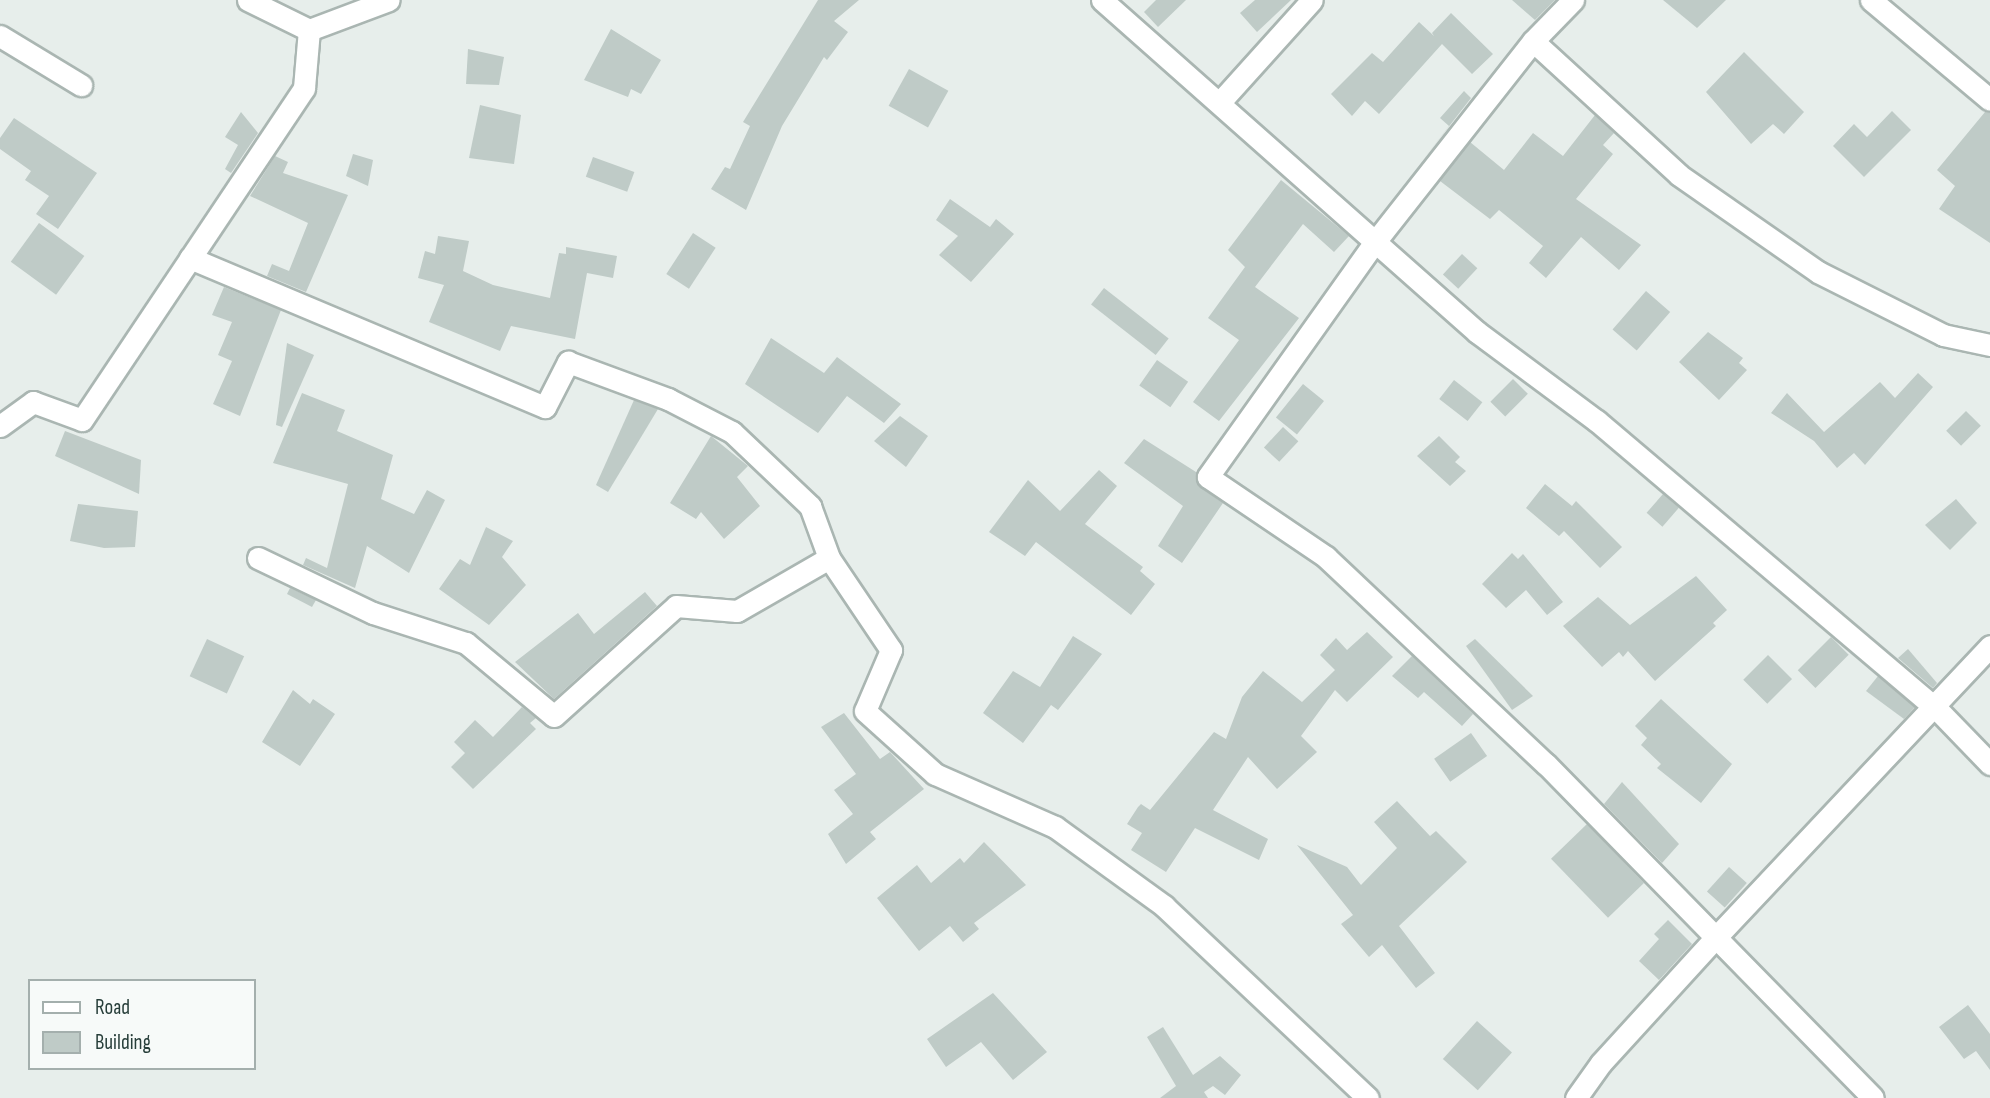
<!DOCTYPE html>
<html>
<head>
<meta charset="utf-8">
<style>
	body { margin:0 }
	#map { position:relative; width:1990px; height:1098px; overflow:hidden; background:#e7eeeb; font-family:"Sofia Sans Condensed",sans-serif }
	div>[style] { position:absolute }
	[style*='--x'] { left:calc(var(--x)*1px); top:calc(var(--y)*1px); width:calc(var(--w)*1px); rotate:calc(var(--a)*1deg) }
	.building>* { inset:0; background:#bfcbc7; transform-origin:0 0 }
	.roads { filter:drop-shadow(2px 0 #aab6b2) drop-shadow(-2px 0 #aab6b2) drop-shadow(0 2px #aab6b2) drop-shadow(0 -2px #aab6b2) }
	.minor>* { height:21px; margin:-10.5px; padding:0 10.5px; transform-origin:10.5px; border-radius:10.5px; background:#fff }
	span { translate:-50% -50%; white-space:nowrap; text-align:center; line-height:1.15; -webkit-text-stroke:5px #f7faf9; paint-order:stroke }
	.legend { position:absolute; left:28px; top:979px; width:228px; height:91px; box-sizing:border-box; background:#f7faf9; border:2px solid #a4afad; margin:0; padding:9px 12px; list-style:none; font-size:21px; color:#273e3a }
	.legend li { display:flex; align-items:center; gap:14px; height:35px }
	.legend b { width:35px; border:2px solid #a4afad }
</style>
</head>
<body>
<div id="map">
	<div class="building">
		<div style="clip-path:polygon(818px 0,859px 0,834px 21px,848px 32px,827px 60px,824px 57px,782px 126px,746px 210px,711px 189px,725px 167px,730px 169px,750px 126px,743px 122px)"></div>
		<div style="clip-path:polygon(1156px 0,1186px 0,1158px 27px,1144px 12px)"></div>
		<div style="clip-path:polygon(1255px 0,1291px 0,1257px 32px,1240px 13px)"></div>
		<div style="clip-path:polygon(1512px 0,1555px 0,1535px 20px)"></div>
		<div style="clip-path:polygon(1663px 0,1726px 0,1697px 28px)"></div>
		<div style="clip-path:polygon(1451px 13px,1493px 54px,1472px 74px,1442px 44px,1379px 114px,1365px 101px,1352px 116px,1331px 94px,1372px 53px,1383px 62px,1419px 22px,1434px 36px,1432px 33px)"></div>
		<div style="clip-path:polygon(611px 29px,661px 60px,641px 94px,631px 89px,628px 97px,584px 80px)"></div>
		<div style="clip-path:polygon(468px 49px,504px 57px,499px 85px,466px 84px)"></div>
		<div style="clip-path:polygon(1744px 52px,1804px 112px,1784px 134px,1773px 124px,1751px 144px,1706px 92px)"></div>
		<div style="left:909px;top:69px;width:45px;height:42px;rotate:29deg"></div>
		<div style="clip-path:polygon(1464px 91px,1471px 98px,1419px 165px,1449px 126px,1440px 118px)"></div>
		<div style="clip-path:polygon(480px 105px,521px 115px,514px 164px,469px 158px)"></div>
		<div style="clip-path:polygon(1892px 111px,1911px 130px,1864px 177px,1833px 146px,1854px 124px,1867px 137px)"></div>
		<div style="clip-path:polygon(241px 112px,258px 133px,231px 173px,225px 169px,238px 145px,225px 137px)"></div>
		<div style="clip-path:polygon(1985px 112px,1990px 113px,1990px 243px,1939px 209px,1955px 186px,1937px 170px)"></div>
		<div style="clip-path:polygon(1595px 115px,1614px 133px,1603px 145px,1613px 154px,1576px 199px,1641px 245px,1619px 270px,1581px 237px,1546px 278px,1529px 263px,1543px 246px,1499px 210px,1490px 219px,1440px 181px,1470px 142px,1504px 170px,1533px 133px,1563px 156px)"></div>
		<div style="clip-path:polygon(14px 118px,97px 173px,58px 229px,36px 214px,49px 196px,25px 180px,31px 171px,0 149px,0 138px)"></div>
		<div style="clip-path:polygon(353px 154px,373px 160px,368px 186px,346px 176px)"></div>
		<div style="clip-path:polygon(275px 156px,288px 162px,283px 173px,348px 195px,306px 292px,267px 276px,272px 264px,289px 271px,308px 223px,250px 196px)"></div>
		<div style="left:593px;top:157px;width:44px;height:21px;rotate:20deg"></div>
		<div style="clip-path:polygon(1281px 180px,1349px 236px,1334px 252px,1303px 224px,1255px 287px,1299px 318px,1219px 421px,1193px 402px,1239px 340px,1208px 318px,1245px 267px,1228px 250px)"></div>
		<div style="clip-path:polygon(950px 199px,990px 227px,996px 219px,1014px 234px,971px 282px,939px 255px,958px 236px,936px 220px)"></div>
		<div style="left:39px;top:223px;width:56px;height:48px;rotate:36deg"></div>
		<div style="left:693px;top:233px;width:27px;height:49px;rotate:33deg"></div>
		<div style="clip-path:polygon(438px 236px,469px 241px,463px 271px,493px 285px,550px 298px,559px 253px,566px 254px,566px 247px,617px 256px,613px 278px,587px 273px,575px 339px,511px 326px,500px 351px,429px 322px,444px 285px,418px 278px,425px 251px,435px 254px)"></div>
		<div style="left:1462px;top:254px;width:21px;height:28px;rotate:43deg"></div>
		<div style="clip-path:polygon(224px 287px,281px 310px,240px 416px,213px 404px,232px 361px,218px 355px,232px 322px,212px 315px)"></div>
		<div style="left:1104px;top:288px;width:82px;height:21px;rotate:38deg"></div>
		<div style="left:1646px;top:291px;width:32px;height:51px;rotate:41deg"></div>
		<div style="clip-path:polygon(1708px 332px,1743px 358px,1739px 363px,1747px 370px,1719px 400px,1679px 362px)"></div>
		<div style="clip-path:polygon(771px 338px,824px 373px,837px 357px,901px 404px,884px 423px,847px 396px,818px 433px,745px 384px)"></div>
		<div style="clip-path:polygon(287px 343px,314px 355px,282px 427px,276px 425px)"></div>
		<div style="left:1157px;top:360px;width:38px;height:31px;rotate:35deg"></div>
		<div style="clip-path:polygon(1918px 373px,1933px 387px,1865px 465px,1854px 453px,1837px 468px,1814px 441px,1771px 413px,1787px 393px,1824px 432px,1880px 382px,1895px 398px)"></div>
		<div style="left:1513px;top:379px;width:21px;height:32px;rotate:45deg"></div>
		<div style="left:1454px;top:380px;width:36px;height:24px;rotate:38deg"></div>
		<div style="left:1303px;top:384px;width:27px;height:43px;rotate:39deg"></div>
		<div style="clip-path:polygon(302px 393px,345px 410px,337px 431px,393px 455px,381px 499px,414px 514px,427px 490px,445px 500px,409px 573px,367px 546px,355px 588px,303px 565px,306px 558px,327px 568px,348px 484px,273px 463px)"></div>
		<div style="clip-path:polygon(634px 400px,658px 409px,608px 492px,596px 485px)"></div>
		<div style="left:1966px;top:411px;width:21px;height:28px;rotate:45deg"></div>
		<div style="clip-path:polygon(900px 416px,928px 436px,906px 467px,874px 441px)"></div>
		<div style="left:1283px;top:427px;width:21px;height:28px;rotate:43deg"></div>
		<div style="clip-path:polygon(65px 431px,141px 460px,139px 494px,55px 456px)"></div>
		<div style="clip-path:polygon(711px 436px,748px 466px,737px 477px,760px 506px,724px 539px,701px 512px,696px 519px,670px 503px)"></div>
		<div style="clip-path:polygon(1439px 436px,1460px 457px,1455px 462px,1466px 471px,1450px 486px,1417px 456px)"></div>
		<div style="clip-path:polygon(1144px 439px,1196px 472px,1200px 487px,1223px 503px,1182px 563px,1158px 546px,1183px 506px,1124px 463px)"></div>
		<div style="clip-path:polygon(1099px 470px,1117px 486px,1085px 524px,1143px 567px,1140px 571px,1155px 584px,1131px 615px,1036px 542px,1025px 556px,989px 532px,1028px 480px,1060px 511px)"></div>
		<div style="clip-path:polygon(1545px 484px,1572px 506px,1576px 501px,1622px 547px,1600px 568px,1564px 531px,1559px 536px,1526px 508px)"></div>
		<div style="left:1663px;top:494px;width:21px;height:25px;rotate:41deg"></div>
		<div style="clip-path:polygon(1956px 499px,1977px 523px,1950px 550px,1925px 525px)"></div>
		<div style="clip-path:polygon(78px 504px,138px 511px,135px 547px,104px 548px,70px 541px)"></div>
		<div style="clip-path:polygon(486px 527px,513px 541px,502px 557px,526px 585px,489px 625px,439px 589px,460px 559px,470px 565px)"></div>
		<div style="clip-path:polygon(1512px 553px,1518px 559px,1523px 554px,1563px 602px,1547px 615px,1526px 590px,1506px 608px,1482px 584px)"></div>
		<div style="clip-path:polygon(1696px 576px,1727px 610px,1713px 623px,1716px 626px,1655px 681px,1628px 651px,1623px 657px,1619px 652px,1602px 667px,1563px 626px,1598px 597px,1630px 625px)"></div>
		<div style="clip-path:polygon(290px 588px,316px 600px,312px 607px,287px 594px)"></div>
		<div style="clip-path:polygon(645px 592px,657px 606px,554px 699px,515px 662px,578px 613px,594px 634px)"></div>
		<div style="clip-path:polygon(1367px 632px,1393px 657px,1347px 702px,1335px 690px,1301px 736px,1317px 752px,1277px 789px,1248px 757px,1213px 810px,1268px 839px,1259px 860px,1195px 828px,1166px 872px,1131px 850px,1142px 833px,1127px 824px,1138px 807px,1141px 804px,1150px 810px,1214px 732px,1226px 739px,1242px 697px,1263px 671px,1302px 702px,1335px 670px,1320px 655px,1336px 638px,1347px 650px)"></div>
		<div style="clip-path:polygon(1073px 636px,1102px 654px,1058px 710px,1051px 705px,1023px 743px,983px 713px,1013px 671px,1040px 687px)"></div>
		<div style="left:1831px;top:637px;width:25px;height:47px;rotate:45deg"></div>
		<div style="left:207px;top:639px;width:41px;height:41px;rotate:25deg"></div>
		<div style="clip-path:polygon(1475px 639px,1533px 696px,1512px 710px,1466px 646px)"></div>
		<div style="clip-path:polygon(1908px 649px,1937px 683px,1933px 688px,1898px 658px)"></div>
		<div style="left:1768px;top:655px;width:34px;height:35px;rotate:45deg"></div>
		<div style="clip-path:polygon(1412px 656px,1473px 714px,1462px 726px,1424px 692px,1418px 698px,1392px 676px)"></div>
		<div style="clip-path:polygon(1878px 676px,1915px 707px,1904px 719px,1866px 691px)"></div>
		<div style="clip-path:polygon(293px 690px,310px 704px,313px 699px,335px 714px,300px 766px,262px 742px)"></div>
		<div style="clip-path:polygon(1661px 699px,1732px 764px,1701px 803px,1657px 768px,1661px 764px,1641px 745px,1647px 738px,1635px 726px)"></div>
		<div style="clip-path:polygon(522px 707px,536px 718px,530px 723px,536px 729px,473px 789px,451px 767px,465px 753px,454px 742px,475px 720px,493px 737px)"></div>
		<div style="clip-path:polygon(844px 713px,880px 759px,890px 752px,924px 789px,870px 832px,876px 839px,846px 864px,828px 834px,853px 814px,834px 790px,856px 774px,821px 727px)"></div>
		<div style="left:1471px;top:733px;width:28px;height:45px;rotate:55deg"></div>
		<div style="clip-path:polygon(1622px 782px,1679px 844px,1662px 863px,1604px 804px)"></div>
		<div style="clip-path:polygon(1397px 801px,1430px 836px,1436px 831px,1467px 862px,1399px 926px,1435px 973px,1416px 988px,1382px 945px,1369px 957px,1341px 924px,1353px 915px,1297px 845px,1347px 867px,1361px 885px,1397px 848px,1374px 822px)"></div>
		<div style="left:1587px;top:824px;width:82px;height:50px;rotate:46deg"></div>
		<div style="clip-path:polygon(984px 842px,1026px 885px,974px 923px,979px 929px,963px 942px,950px 926px,919px 951px,877px 898px,917px 865px,931px 883px,960px 858px,964px 863px)"></div>
		<div style="left:1729px;top:867px;width:24px;height:33px;rotate:42deg"></div>
		<div style="clip-path:polygon(1668px 920px,1692px 944px,1659px 980px,1639px 961px,1659px 939px,1654px 934px)"></div>
		<div style="clip-path:polygon(993px 993px,1047px 1052px,1013px 1080px,981px 1042px,946px 1067px,927px 1039px)"></div>
		<div style="clip-path:polygon(1968px 1005px,1990px 1034px,1990px 1070px,1976px 1051px,1964px 1059px,1939px 1027px)"></div>
		<div style="left:1477px;top:1021px;width:47px;height:51px;rotate:42deg"></div>
		<div style="clip-path:polygon(1163px 1027px,1193px 1075px,1220px 1056px,1241px 1075px,1225px 1095px,1213px 1086px,1204px 1092px,1208px 1098px,1160px 1098px,1176px 1086px,1147px 1037px)"></div>
	</div>
	<div class="roads">
		<div class="minor">
			<div style="--x:248;--y:0;--w:68;--a:26.2"></div>
			<div style="--x:309;--y:30;--w:85;--a:-20.6"></div>
			<div style="--x:1102;--y:0;--w:501;--a:41.52"></div>
			<div style="--x:1477;--y:332;--w:149;--a:36.6"></div>
			<div style="--x:1597;--y:421;--w:444;--a:40.3"></div>
			<div style="--x:1936;--y:708;--w:78;--a:46"></div>
			<div style="--x:1573;--y:0;--w:57;--a:134.3"></div>
			<div style="--x:1533;--y:41;--w:257;--a:128.2"></div>
			<div style="--x:1374;--y:243;--w:287;--a:125.4"></div>
			<div style="--x:1208;--y:477;--w:143;--a:34.1"></div>
			<div style="--x:1326;--y:557;--w:302;--a:43.3"></div>
			<div style="--x:1546;--y:764;--w:467;--a:45.6"></div>
			<div style="--x:1871;--y:0;--w:155;--a:40"></div>
			<div style="--x:0;--y:36;--w:95;--a:31.2"></div>
			<div style="--x:1533;--y:41;--w:198;--a:42.5"></div>
			<div style="--x:1679;--y:175;--w:169;--a:34.9"></div>
			<div style="--x:1818;--y:272;--w:140;--a:26.7"></div>
			<div style="--x:1943;--y:335;--w:48;--a:12"></div>
			<div style="--x:1220;--y:102;--w:137;--a:-48"></div>
			<div style="--x:190;--y:258;--w:385;--a:22.8"></div>
			<div style="--x:545;--y:407;--w:51;--a:-62.9"></div>
			<div style="--x:568;--y:362;--w:107;--a:20.3"></div>
			<div style="--x:668;--y:399;--w:72;--a:27.3"></div>
			<div style="--x:732;--y:432;--w:108;--a:43.5"></div>
			<div style="--x:810;--y:506;--w:55;--a:69.9"></div>
			<div style="--x:0;--y:426;--w:41;--a:-36"></div>
			<div style="--x:33;--y:402;--w:52;--a:20.2"></div>
			<div style="--x:82;--y:420;--w:399;--a:-56.2"></div>
			<div style="--x:304;--y:88;--w:58;--a:-85.1"></div>
			<div style="--x:258;--y:558;--w:127;--a:25.6"></div>
			<div style="--x:373;--y:613;--w:98;--a:17.9"></div>
			<div style="--x:466;--y:643;--w:114;--a:39.7"></div>
			<div style="--x:554;--y:716;--w:164;--a:-42"></div>
			<div style="--x:676;--y:606;--w:61;--a:4.7"></div>
			<div style="--x:737;--y:611;--w:106;--a:-29.9"></div>
			<div style="--x:829;--y:558;--w:111;--a:56"></div>
			<div style="--x:891;--y:650;--w:66;--a:113.1"></div>
			<div style="--x:865;--y:711;--w:94;--a:42"></div>
			<div style="--x:935;--y:774;--w:131;--a:23.8"></div>
			<div style="--x:1055;--y:827;--w:135;--a:35.9"></div>
			<div style="--x:1164;--y:906;--w:280;--a:43.3"></div>
			<div style="--x:1576;--y:1098;--w:43;--a:-54.5"></div>
			<div style="--x:1601;--y:1063;--w:173;--a:-47.6"></div>
			<div style="--x:1718;--y:935;--w:397;--a:-46.7"></div>
		</div>
	</div>
	<ul class="legend">
	<li><b style="height:9px;background:#fff"></b>Road</li>
	<li><b style="height:19px;background:#bfcbc7"></b>Building</li>
	</ul>
</div>
</body>
</html>
